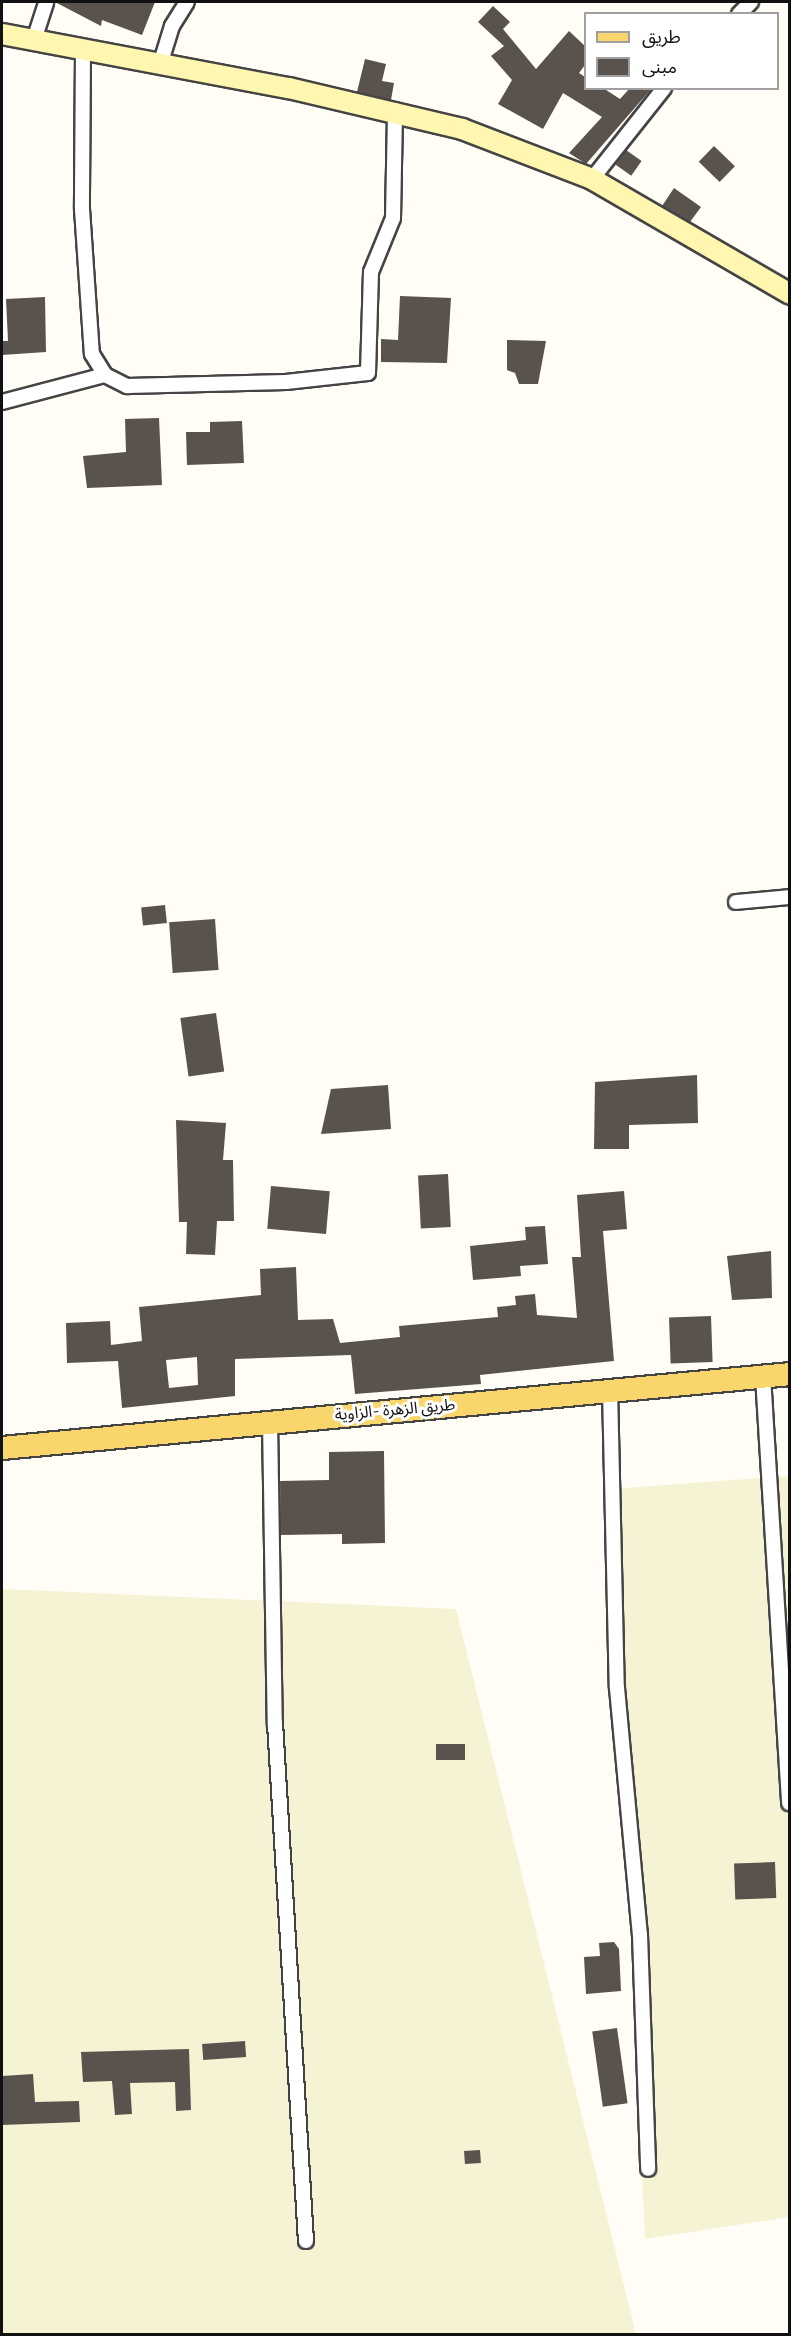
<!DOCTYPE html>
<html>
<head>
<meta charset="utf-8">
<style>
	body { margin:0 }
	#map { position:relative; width:791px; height:2336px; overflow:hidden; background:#fffdf5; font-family:Bitter,"Noto Sans Arabic",serif }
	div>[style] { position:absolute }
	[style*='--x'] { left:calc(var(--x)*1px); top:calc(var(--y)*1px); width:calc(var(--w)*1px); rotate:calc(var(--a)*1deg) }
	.farmland>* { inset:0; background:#f6f3d4 }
	.building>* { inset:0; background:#5a524d; transform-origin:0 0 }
	.roads { filter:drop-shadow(2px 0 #444) drop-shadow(-2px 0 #444) drop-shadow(0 2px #444) drop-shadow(0 -2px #444) }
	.minor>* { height:14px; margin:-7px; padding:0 7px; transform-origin:7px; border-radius:7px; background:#fff }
	.secondary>* { height:20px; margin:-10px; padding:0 10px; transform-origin:10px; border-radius:10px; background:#fff6b0 }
	.primary>* { height:22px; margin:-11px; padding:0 11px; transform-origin:11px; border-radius:11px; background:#f9d66b }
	span { translate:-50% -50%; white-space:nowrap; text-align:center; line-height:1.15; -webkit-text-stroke:6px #fff; paint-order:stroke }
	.street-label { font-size:16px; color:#111 }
	.frame { position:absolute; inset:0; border:3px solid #111; pointer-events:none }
	.legend { position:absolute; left:584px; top:12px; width:195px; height:78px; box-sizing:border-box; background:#fff; border:2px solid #a0a0a0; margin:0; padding:8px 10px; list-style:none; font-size:18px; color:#111 }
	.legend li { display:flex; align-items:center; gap:12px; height:30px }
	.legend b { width:30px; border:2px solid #a0a0a0 }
</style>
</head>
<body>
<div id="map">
	<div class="farmland">
		<div style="clip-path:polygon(789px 1476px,789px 2217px,645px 2239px,611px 1489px)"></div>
		<div style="clip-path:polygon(2px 1589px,456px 1609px,636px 2334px,2px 2334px)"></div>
	</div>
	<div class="building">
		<div style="clip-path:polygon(55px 2px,155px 2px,142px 35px,102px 20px,101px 26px)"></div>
		<div style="clip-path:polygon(493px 6px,510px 22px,503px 29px,536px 69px,569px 31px,585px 46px,585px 65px,579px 73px,585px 77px,585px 88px,603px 88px,620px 99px,630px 88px,652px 88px,586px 164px,569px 153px,602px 117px,563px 93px,543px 129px,498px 104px,512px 80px,491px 56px,504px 46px,478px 22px)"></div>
		<div style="clip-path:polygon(365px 59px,386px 64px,382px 81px,394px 83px,391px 100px,357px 92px)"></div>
		<div style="left:714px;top:146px;width:29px;height:22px;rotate:44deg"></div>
		<div style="left:626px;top:150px;width:19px;height:18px;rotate:35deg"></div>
		<div style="clip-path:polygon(674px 188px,701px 207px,690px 222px,662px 206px)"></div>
		<div style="clip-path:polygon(400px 296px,451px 298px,447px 363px,381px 362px,381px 339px,398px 340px)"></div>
		<div style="clip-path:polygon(45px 297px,46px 352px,2px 355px,2px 341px,8px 341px,6px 299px)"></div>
		<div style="clip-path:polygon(507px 340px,546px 341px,538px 384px,519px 384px,515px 373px,507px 370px)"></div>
		<div style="clip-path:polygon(159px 418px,162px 485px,87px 488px,83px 456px,126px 452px,125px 419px)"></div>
		<div style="clip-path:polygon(242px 421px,244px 463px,187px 465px,186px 432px,210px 432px,210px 422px)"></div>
		<div style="left:165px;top:905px;width:18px;height:24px;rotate:84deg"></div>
		<div style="left:215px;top:919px;width:51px;height:46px;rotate:86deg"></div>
		<div style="left:216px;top:1013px;width:59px;height:36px;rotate:82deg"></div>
		<div style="clip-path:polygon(697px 1075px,698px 1123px,629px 1125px,629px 1149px,594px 1149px,595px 1082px)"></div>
		<div style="clip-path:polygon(388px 1085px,391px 1129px,321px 1134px,331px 1089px)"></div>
		<div style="clip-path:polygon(176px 1120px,226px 1123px,223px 1160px,233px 1160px,234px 1221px,217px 1221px,215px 1255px,186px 1254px,187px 1222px,179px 1222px)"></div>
		<div style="left:448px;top:1174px;width:53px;height:30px;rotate:87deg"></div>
		<div style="left:271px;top:1186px;width:59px;height:43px;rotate:5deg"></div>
		<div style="clip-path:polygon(evenodd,624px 1191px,627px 1229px,603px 1231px,614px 1361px,480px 1375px,481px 1384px,355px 1394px,351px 1355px,235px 1359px,235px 1396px,122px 1408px,118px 1361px,67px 1363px,66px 1323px,110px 1321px,111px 1345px,142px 1341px,139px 1307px,261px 1295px,260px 1269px,296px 1267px,298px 1320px,333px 1319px,340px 1343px,400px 1337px,399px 1326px,498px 1317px,497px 1307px,516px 1305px,515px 1296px,535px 1294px,537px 1315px,577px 1318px,572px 1257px,581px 1257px,577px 1195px,624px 1191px,197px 1357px,198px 1385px,169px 1388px,166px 1360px,197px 1357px)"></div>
		<div style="clip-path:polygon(545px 1226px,548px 1264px,520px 1266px,521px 1276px,473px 1280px,470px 1246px,526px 1240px,525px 1227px)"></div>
		<div style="clip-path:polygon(771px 1251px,772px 1298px,732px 1300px,727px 1256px)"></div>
		<div style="left:711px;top:1316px;width:46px;height:42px;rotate:88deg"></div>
		<div style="clip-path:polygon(384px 1451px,385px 1543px,342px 1544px,342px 1534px,281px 1535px,280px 1481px,329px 1480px,329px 1452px)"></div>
		<div style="left:465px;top:1744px;width:16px;height:29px;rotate:90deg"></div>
		<div style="left:775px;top:1862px;width:36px;height:41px;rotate:88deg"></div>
		<div style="clip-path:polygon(614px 1942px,619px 1949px,621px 1991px,586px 1994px,584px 1957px,600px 1956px,599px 1943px)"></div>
		<div style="left:617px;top:2028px;width:76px;height:25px;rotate:82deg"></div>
		<div style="left:245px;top:2041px;width:16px;height:43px;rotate:86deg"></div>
		<div style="clip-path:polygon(189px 2049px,191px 2110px,176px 2111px,175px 2082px,130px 2083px,132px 2114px,115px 2115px,112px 2081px,83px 2082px,81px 2052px)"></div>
		<div style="clip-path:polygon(33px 2074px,35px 2102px,79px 2101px,80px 2122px,2px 2125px,2px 2076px)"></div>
		<div style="left:480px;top:2150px;width:13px;height:16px;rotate:86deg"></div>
	</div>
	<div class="roads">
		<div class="minor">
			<div style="--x:739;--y:14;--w:17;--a:-45"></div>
			<div style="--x:34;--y:40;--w:40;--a:-72"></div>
			<div style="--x:83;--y:51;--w:158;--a:90.4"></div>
			<div style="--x:82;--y:209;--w:145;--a:86.1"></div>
			<div style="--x:92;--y:354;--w:25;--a:58"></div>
			<div style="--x:105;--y:375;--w:25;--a:27"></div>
			<div style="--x:127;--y:386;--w:159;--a:-1.4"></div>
			<div style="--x:286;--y:382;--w:82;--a:-6.3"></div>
			<div style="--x:368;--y:373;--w:101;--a:-88.3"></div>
			<div style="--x:371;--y:272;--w:58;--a:-67.8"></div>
			<div style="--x:393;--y:218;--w:108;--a:-88.9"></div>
			<div style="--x:160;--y:65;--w:41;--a:-72.9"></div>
			<div style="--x:172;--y:26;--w:28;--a:-58"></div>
			<div style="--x:592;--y:179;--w:116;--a:-51.6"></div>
			<div style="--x:2;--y:402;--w:106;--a:-14.7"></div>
			<div style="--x:736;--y:902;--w:54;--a:-5.3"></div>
			<div style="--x:763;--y:1376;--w:428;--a:86.5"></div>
			<div style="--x:610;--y:1389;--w:299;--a:88.7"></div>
			<div style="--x:617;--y:1688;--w:248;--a:84.7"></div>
			<div style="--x:640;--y:1935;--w:234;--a:88"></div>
			<div style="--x:270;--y:1421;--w:302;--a:89.1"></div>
			<div style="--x:275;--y:1723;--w:519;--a:86.58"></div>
		</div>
		<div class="secondary">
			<div style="--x:2;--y:34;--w:292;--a:10.7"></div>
			<div style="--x:289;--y:88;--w:178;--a:13.3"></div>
			<div style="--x:462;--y:129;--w:139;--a:21"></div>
			<div style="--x:592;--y:179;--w:229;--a:30.1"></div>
		</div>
		<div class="primary">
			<div style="--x:2;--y:1448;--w:791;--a:-5.36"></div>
		</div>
	</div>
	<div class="street-label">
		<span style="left:395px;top:1410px;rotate:-5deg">طريق الزهرة -الزاوية</span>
	</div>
	<div class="frame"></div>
	<ul class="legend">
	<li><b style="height:8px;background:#f9d66b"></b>طريق</li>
	<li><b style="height:16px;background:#5a524d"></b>مبنى</li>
	</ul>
</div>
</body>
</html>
